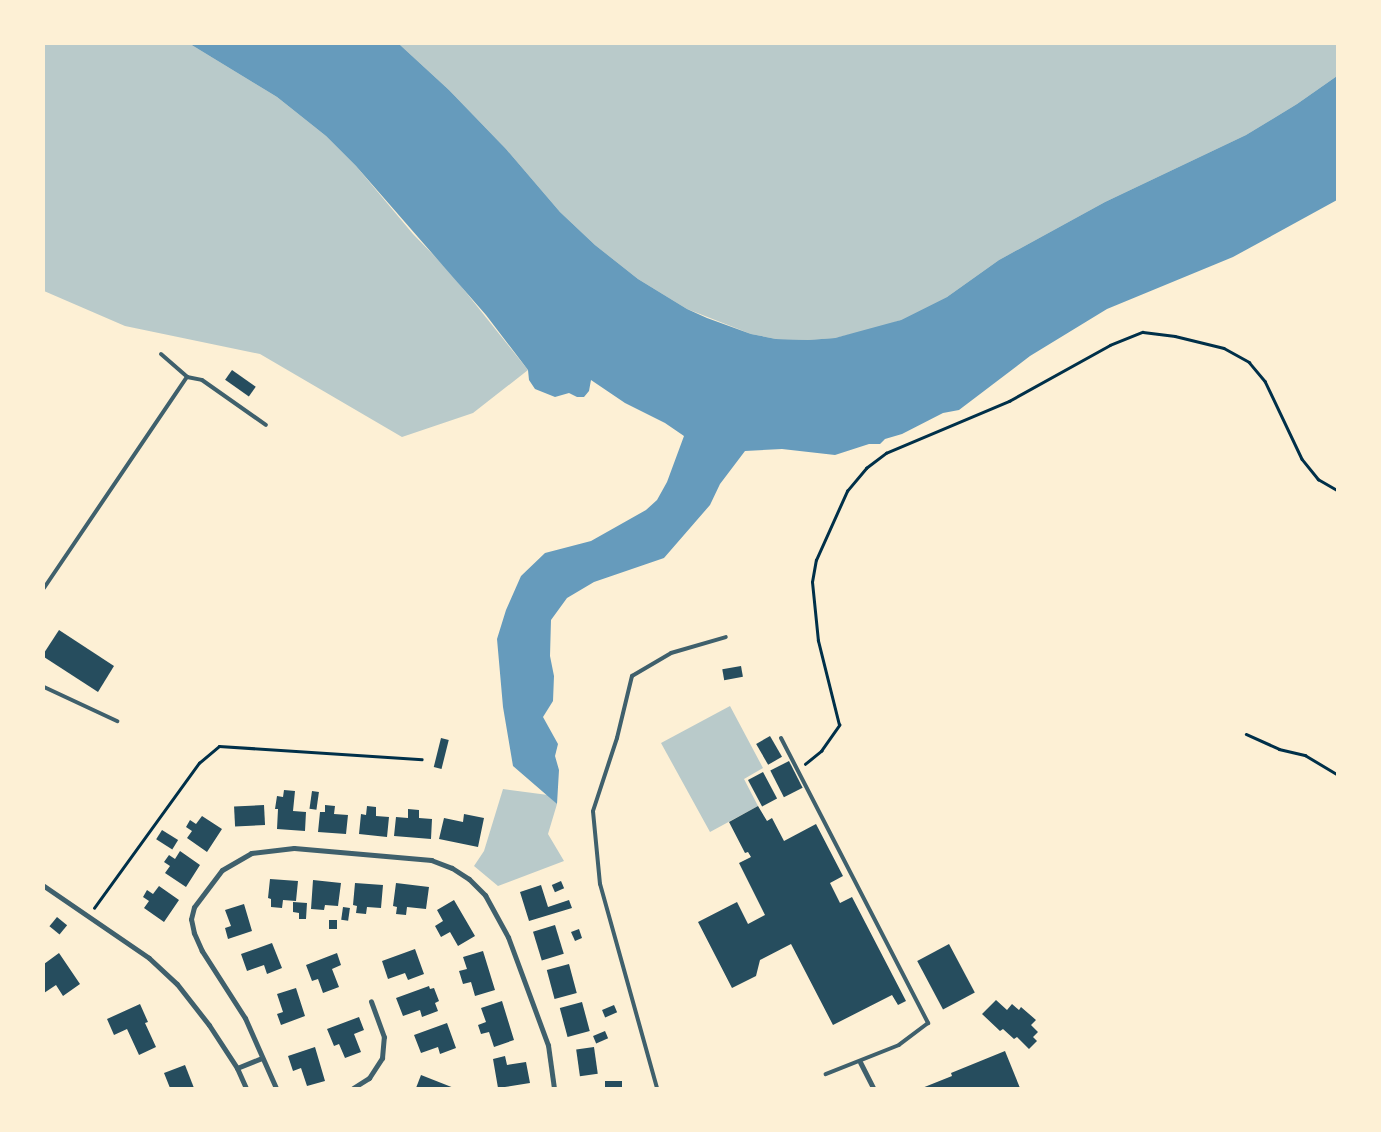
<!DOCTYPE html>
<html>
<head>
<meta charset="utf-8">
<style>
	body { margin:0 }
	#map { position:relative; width:1381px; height:1132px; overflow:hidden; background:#fdf0d5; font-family:Signika,sans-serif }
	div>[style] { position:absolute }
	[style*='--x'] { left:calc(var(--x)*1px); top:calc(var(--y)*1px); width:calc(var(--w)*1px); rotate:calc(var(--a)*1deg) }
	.green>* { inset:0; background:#b9caca }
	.water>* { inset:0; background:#669bbc }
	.building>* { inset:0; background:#264d5e; transform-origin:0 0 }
	.path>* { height:2.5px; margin:-1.25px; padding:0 1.25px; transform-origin:1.25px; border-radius:1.25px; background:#003049 }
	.service>* { height:4px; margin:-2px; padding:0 2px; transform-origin:2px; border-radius:2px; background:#3f606c }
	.minor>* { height:5px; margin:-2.5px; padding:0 2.5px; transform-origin:2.5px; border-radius:2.5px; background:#3f606c }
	span { translate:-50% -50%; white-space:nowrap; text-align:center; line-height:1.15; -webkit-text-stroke:5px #fdf0d5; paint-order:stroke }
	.frame { position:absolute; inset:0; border:45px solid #fdf0d5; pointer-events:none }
</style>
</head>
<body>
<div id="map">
	<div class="green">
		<div style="clip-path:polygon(44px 44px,190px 44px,277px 97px,326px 136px,356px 166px,413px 234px,449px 271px,528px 370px,473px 413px,402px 437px,260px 354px,125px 326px,44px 291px)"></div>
		<div style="clip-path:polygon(399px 44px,1337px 44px,1337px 76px,1297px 104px,1246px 135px,1105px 202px,999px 260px,947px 297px,901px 320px,878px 328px,835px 338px,808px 340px,776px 339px,751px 334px,687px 309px,638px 279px,595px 245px,560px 212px,506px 149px,449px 90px)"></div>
		<div style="clip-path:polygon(730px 706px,763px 768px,744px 779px,758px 806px,710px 832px,661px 743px)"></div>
		<div style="clip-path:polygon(503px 789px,548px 795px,557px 804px,548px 834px,564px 861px,498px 886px,474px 866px,484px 851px)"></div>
	</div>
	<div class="water">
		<div style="clip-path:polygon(190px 44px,399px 44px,449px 90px,506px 149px,560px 212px,595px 245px,638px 279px,687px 309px,707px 318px,751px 334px,776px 339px,808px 340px,835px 338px,901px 320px,947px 297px,999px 260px,1105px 202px,1246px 135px,1297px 104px,1337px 76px,1337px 200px,1233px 257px,1107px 309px,1030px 356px,959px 410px,943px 413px,902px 434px,885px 439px,880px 444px,869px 444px,835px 455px,782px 449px,745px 451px,720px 484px,710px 505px,664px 558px,594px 582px,567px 598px,551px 620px,550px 656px,554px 676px,553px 701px,543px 717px,558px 744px,555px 756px,559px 770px,557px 804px,513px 766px,503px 707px,497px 639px,506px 610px,521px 576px,545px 553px,591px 541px,646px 510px,657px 500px,667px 482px,684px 436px,665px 423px,625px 403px,591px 380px,589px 391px,584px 397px,577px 397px,569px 393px,555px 397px,535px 389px,529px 380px,528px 370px,486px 315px,356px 166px,326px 136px,277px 97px)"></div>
	</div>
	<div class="building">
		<div style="left:232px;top:370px;width:29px;height:12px;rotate:35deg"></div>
		<div style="clip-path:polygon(59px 630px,114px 666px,98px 692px,44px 657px,44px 653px)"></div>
		<div style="left:741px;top:666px;width:11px;height:19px;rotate:80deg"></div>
		<div style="left:770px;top:736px;width:24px;height:16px;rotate:60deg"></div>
		<div style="left:441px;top:738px;width:8px;height:30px;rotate:14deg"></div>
		<div style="left:789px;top:761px;width:30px;height:21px;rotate:63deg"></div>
		<div style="left:763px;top:772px;width:30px;height:17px;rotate:62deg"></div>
		<div style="clip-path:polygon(284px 790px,295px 791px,293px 811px,306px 812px,305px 831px,277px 829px,278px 809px,275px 809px,277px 796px,283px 797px)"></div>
		<div style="left:312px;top:791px;width:7px;height:18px;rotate:8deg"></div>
		<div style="left:264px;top:805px;width:20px;height:30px;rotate:87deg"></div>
		<div style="clip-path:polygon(325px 805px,335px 806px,334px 814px,348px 815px,346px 834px,318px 832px,320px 812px,325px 812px)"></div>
		<div style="clip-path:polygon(367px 806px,376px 807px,376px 816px,389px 817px,387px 837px,359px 834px,361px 814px,366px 815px)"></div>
		<div style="clip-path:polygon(758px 806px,767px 821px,772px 818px,784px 841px,816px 824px,843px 876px,830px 883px,840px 903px,852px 897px,906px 1001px,898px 1005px,892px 995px,833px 1025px,791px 944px,760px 960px,756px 976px,732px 988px,698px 922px,737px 902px,748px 924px,765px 915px,739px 863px,751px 857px,748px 852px,745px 853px,729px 822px)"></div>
		<div style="clip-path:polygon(408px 809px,419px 810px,419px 818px,432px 819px,431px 839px,394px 836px,396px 817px,408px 818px)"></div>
		<div style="clip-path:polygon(464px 814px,484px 818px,478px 847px,439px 839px,444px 818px,463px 822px)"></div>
		<div style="clip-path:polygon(202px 816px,222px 829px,207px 852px,187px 838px,192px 831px,186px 827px,190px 820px,196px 824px)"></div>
		<div style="left:162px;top:830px;width:19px;height:11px;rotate:32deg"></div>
		<div style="clip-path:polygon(180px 851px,200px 865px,186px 887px,165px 873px,170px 866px,164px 862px,169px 855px,175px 859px)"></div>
		<div style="clip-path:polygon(270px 879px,298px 881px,296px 901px,283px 900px,282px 908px,271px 907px,271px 899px,268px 898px)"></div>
		<div style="clip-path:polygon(313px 880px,341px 883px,338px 906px,325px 905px,324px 910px,311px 909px)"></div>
		<div style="left:561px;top:881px;width:8px;height:10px;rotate:67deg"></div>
		<div style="clip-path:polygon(355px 883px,383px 885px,381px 908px,367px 907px,366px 914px,356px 913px,357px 906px,353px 905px)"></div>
		<div style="clip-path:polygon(396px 883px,429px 887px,426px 909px,407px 907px,406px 915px,396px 914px,397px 907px,393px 906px)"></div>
		<div style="clip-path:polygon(541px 885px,548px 907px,569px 900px,572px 908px,529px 921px,520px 892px)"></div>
		<div style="clip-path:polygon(159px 886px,179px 900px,164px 922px,144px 908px,149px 901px,143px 897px,147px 890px,153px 894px)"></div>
		<div style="clip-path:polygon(454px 900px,475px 936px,458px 946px,450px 932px,441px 937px,435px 926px,443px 921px,437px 910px)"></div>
		<div style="clip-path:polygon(293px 902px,307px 903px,306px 919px,299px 919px,299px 913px,293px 912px)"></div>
		<div style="clip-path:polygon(244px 904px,252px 931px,228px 939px,225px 928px,231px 926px,225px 910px)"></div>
		<div style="left:343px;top:907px;width:7px;height:13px;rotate:8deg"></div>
		<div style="left:57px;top:917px;width:13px;height:12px;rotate:39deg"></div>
		<div style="left:329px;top:920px;width:8px;height:9px"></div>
		<div style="left:555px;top:925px;width:30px;height:23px;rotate:73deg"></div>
		<div style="clip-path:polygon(579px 929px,582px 938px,575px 941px,571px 932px)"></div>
		<div style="clip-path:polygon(272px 943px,282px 968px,267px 974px,264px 965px,247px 971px,241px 954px)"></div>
		<div style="left:949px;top:944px;width:55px;height:36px;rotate:62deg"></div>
		<div style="clip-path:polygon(415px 949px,424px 974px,408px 980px,405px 973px,388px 979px,382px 961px)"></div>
		<div style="clip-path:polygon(483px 951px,495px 990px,475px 996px,471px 982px,463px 984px,459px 971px,467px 969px,463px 957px)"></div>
		<div style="clip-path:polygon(59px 953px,80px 984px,63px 996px,56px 985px,44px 993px,44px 964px)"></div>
		<div style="clip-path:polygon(337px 953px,341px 965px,332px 969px,339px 987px,323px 993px,318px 979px,312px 981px,306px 965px)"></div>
		<div style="left:569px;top:964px;width:30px;height:23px;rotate:75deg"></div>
		<div style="clip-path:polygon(429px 986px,430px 989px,434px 988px,439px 1001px,435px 1003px,438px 1011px,422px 1017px,420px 1010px,403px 1016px,396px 998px)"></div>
		<div style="clip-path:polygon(296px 988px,305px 1016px,281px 1025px,277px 1014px,283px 1012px,277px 994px)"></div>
		<div style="clip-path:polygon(996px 1000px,1007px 1010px,1012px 1004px,1019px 1010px,1021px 1007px,1036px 1020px,1031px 1025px,1038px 1032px,1033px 1037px,1037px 1041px,1029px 1049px,1017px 1037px,1014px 1039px,1003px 1029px,1000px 1031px,982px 1014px)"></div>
		<div style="clip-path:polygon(502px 1001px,514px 1040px,494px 1047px,489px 1032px,481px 1034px,478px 1025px,486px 1022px,481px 1008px)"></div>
		<div style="left:582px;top:1002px;width:30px;height:23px;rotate:75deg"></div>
		<div style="clip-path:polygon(140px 1004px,148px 1022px,145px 1023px,156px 1047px,139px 1055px,127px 1029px,114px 1035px,107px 1019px)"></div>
		<div style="left:614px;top:1005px;width:8px;height:13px;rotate:67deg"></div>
		<div style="clip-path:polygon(359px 1017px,364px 1030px,354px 1034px,361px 1052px,345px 1058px,339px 1044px,334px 1046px,327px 1029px)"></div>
		<div style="clip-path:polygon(447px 1023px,456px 1048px,440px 1054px,438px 1047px,421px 1053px,414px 1035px)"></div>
		<div style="left:605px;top:1031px;width:8px;height:13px;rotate:67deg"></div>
		<div style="clip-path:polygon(315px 1047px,325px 1081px,307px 1086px,301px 1068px,293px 1071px,288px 1056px)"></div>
		<div style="left:594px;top:1047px;width:27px;height:18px;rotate:82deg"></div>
		<div style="clip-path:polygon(1005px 1051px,1020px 1088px,922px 1088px,952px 1076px,951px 1073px)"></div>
		<div style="clip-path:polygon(505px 1056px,507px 1065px,526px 1062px,530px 1083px,498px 1088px,493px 1059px)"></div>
		<div style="clip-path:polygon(185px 1065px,194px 1088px,170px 1088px,164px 1073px)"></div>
		<div style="clip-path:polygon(421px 1075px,454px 1088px,416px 1088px)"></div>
		<div style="left:605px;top:1081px;width:17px;height:7px"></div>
	</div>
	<div class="path">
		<div style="--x:1246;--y:734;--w:36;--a:24"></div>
		<div style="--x:1279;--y:749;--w:27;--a:13"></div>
		<div style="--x:1305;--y:755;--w:37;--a:31"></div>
		<div style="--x:805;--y:764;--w:21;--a:-39"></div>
		<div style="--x:821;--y:751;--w:32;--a:-55"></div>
		<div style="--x:839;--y:725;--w:87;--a:-104"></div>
		<div style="--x:818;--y:641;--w:59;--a:-95.8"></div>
		<div style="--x:812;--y:582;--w:22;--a:-80"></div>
		<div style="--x:816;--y:560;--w:76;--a:-65.8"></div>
		<div style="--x:847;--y:491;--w:30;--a:-50"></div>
		<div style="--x:866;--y:468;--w:25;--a:-37"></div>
		<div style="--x:886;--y:453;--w:134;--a:-22.9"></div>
		<div style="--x:1009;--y:401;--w:115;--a:-29"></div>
		<div style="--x:1110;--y:345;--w:35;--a:-22"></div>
		<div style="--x:1143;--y:332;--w:32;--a:7"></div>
		<div style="--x:1175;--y:336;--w:50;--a:13.8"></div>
		<div style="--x:1224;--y:348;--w:29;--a:29"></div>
		<div style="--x:1249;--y:362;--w:25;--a:50"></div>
		<div style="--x:1265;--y:381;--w:86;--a:64.6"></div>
		<div style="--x:1302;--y:459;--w:26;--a:51"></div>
		<div style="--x:1318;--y:479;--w:22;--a:30"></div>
		<div style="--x:94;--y:908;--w:179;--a:-54.1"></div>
		<div style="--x:199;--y:763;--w:26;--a:-40"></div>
		<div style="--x:219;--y:746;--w:203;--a:3.7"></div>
	</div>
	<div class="service">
		<div style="--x:161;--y:354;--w:35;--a:41"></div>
		<div style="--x:187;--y:377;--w:15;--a:11"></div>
		<div style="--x:202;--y:380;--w:78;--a:35.1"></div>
		<div style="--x:44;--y:588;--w:255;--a:-55.9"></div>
		<div style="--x:44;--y:687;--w:81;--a:25"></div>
		<div style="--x:781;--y:738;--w:321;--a:62.7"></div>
		<div style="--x:928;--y:1023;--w:36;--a:143"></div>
		<div style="--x:899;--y:1045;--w:79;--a:158.3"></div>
		<div style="--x:657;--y:1088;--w:212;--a:-105.6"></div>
		<div style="--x:600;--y:884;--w:73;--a:-95.5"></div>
		<div style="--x:593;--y:811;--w:77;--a:-71.8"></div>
		<div style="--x:617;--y:738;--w:64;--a:-76.4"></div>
		<div style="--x:632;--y:676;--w:45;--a:-30.5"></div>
		<div style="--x:671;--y:653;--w:57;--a:-16.2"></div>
	</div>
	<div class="minor">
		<div style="--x:44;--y:886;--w:127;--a:34.4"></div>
		<div style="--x:149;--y:958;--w:38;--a:43"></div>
		<div style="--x:177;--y:984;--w:52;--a:52"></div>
		<div style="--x:209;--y:1025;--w:51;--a:56.9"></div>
		<div style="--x:237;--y:1068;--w:22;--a:66"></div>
		<div style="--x:860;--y:1062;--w:29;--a:63"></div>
		<div style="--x:237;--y:1068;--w:27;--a:-22"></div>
		<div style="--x:276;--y:1088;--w:77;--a:-113.9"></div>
		<div style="--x:245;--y:1018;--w:80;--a:-122.7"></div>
		<div style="--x:202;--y:951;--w:20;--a:-114"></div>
		<div style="--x:194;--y:933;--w:14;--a:-102"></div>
		<div style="--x:191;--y:919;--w:12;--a:-76"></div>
		<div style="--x:194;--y:907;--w:46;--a:-52.9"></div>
		<div style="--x:222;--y:870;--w:34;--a:-30"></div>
		<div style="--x:251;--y:853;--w:43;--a:-6.6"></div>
		<div style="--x:294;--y:848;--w:138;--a:5"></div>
		<div style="--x:431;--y:860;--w:22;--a:21"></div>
		<div style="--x:452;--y:868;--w:20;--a:33"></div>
		<div style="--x:469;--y:879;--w:23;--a:45"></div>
		<div style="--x:485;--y:895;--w:48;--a:61.3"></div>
		<div style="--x:508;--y:937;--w:115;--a:69.7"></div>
		<div style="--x:548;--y:1045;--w:43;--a:82.1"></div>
		<div style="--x:353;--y:1088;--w:19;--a:-32"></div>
		<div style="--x:369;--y:1078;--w:24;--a:-57"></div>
		<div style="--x:382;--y:1058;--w:21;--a:-85"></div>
		<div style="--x:384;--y:1037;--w:38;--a:-110"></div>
	</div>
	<div class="frame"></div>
</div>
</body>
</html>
